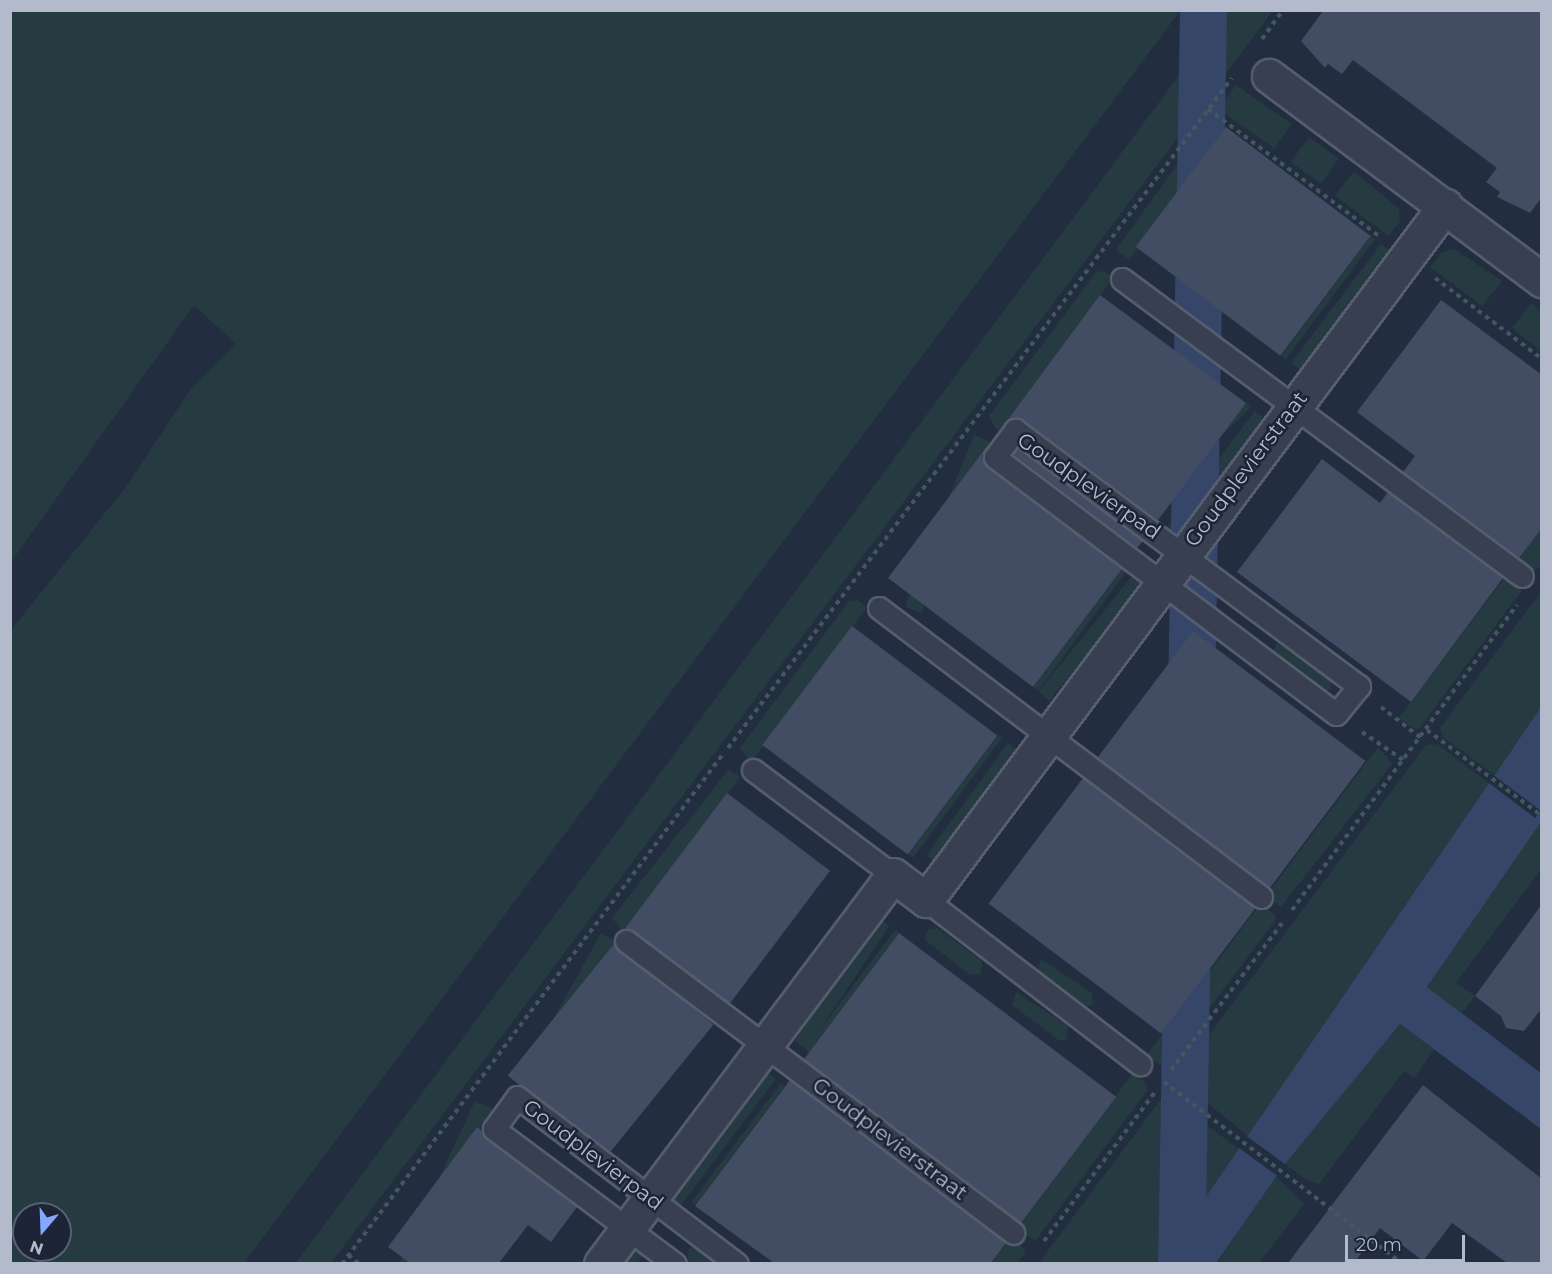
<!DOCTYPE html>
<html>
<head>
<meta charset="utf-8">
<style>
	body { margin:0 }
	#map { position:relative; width:1552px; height:1274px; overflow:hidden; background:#232d40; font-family:Montserrat,sans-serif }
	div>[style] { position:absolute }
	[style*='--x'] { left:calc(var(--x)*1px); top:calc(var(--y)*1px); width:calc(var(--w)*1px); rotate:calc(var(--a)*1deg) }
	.green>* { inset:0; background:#253b41; transform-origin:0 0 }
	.water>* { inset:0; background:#354668; transform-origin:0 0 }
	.pier>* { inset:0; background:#232d40; transform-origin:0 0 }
	.building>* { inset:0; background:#424c63; transform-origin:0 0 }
	.path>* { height:4px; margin-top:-2px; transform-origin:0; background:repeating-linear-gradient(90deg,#43585e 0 4.5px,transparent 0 9px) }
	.roads { filter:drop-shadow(2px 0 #555d6e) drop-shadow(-2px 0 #555d6e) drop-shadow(0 2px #555d6e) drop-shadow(0 -2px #555d6e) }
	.lane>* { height:21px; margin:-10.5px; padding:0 10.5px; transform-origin:10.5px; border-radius:10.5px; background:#373f50 }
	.street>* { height:33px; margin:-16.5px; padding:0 16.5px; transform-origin:16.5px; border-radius:16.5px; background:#373f50 }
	span { translate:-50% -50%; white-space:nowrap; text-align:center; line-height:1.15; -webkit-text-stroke:5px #1c2435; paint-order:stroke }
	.street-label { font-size:21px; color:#b3bacb }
	.frame { position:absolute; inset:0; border:12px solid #b3bacb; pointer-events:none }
	.north { position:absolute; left:12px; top:1202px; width:60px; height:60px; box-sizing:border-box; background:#1c2435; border:2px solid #586071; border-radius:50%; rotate:199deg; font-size:16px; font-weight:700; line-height:24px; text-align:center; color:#b3bacb }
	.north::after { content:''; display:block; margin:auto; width:21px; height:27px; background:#85a8ff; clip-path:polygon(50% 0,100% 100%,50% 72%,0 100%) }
	.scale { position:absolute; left:1345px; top:1235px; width:120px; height:27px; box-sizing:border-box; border:3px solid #b3bacb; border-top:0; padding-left:8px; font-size:18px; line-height:21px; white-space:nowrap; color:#b3bacb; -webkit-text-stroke:4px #1c2435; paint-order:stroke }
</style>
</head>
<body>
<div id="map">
	<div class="green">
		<div style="clip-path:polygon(evenodd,11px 11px,1180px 11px,244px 1263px,11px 1263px,11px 630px,126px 487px,190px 390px,236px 344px,194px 305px,11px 562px,11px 11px,24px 1214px,60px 1214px,60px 1250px,24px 1250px,24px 1214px)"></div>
		<div style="clip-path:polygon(1227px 11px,1273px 11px,331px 1263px,295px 1264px)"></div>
		<div style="left:1236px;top:85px;width:68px;height:30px;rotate:35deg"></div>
		<div style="left:1212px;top:117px;width:17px;height:164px;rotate:36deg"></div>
		<div style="left:1309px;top:137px;width:37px;height:31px;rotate:36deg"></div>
		<div style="clip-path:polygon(1354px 171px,1399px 209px,1400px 221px,1389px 236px,1335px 196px)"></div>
		<div style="clip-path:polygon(1371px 236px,1375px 239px,1286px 359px,1281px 356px)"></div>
		<div style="left:1381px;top:244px;width:15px;height:149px;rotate:37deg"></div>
		<div style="clip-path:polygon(1454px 249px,1502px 281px,1482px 306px,1430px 267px,1441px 253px)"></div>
		<div style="clip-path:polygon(1104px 271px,1113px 278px,998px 432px,989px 416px,1096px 272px)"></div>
		<div style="clip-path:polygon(1531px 303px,1541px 311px,1541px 351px,1512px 328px)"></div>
		<div style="left:1246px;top:403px;width:6px;height:150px;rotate:45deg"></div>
		<div style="left:1255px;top:411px;width:15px;height:149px;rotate:37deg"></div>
		<div style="left:974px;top:435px;width:18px;height:185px;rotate:22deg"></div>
		<div style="clip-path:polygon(1541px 528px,1541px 565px,1530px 576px,1514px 565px)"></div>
		<div style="clip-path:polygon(1123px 568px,1127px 571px,1038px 691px,1033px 687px)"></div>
		<div style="clip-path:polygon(1509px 572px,1522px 590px,1419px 729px,1413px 728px,1399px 718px)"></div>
		<div style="left:1133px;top:575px;width:14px;height:150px;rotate:39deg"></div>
		<div style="clip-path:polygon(1541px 592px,1541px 707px,1494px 775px,1443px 737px,1440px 728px)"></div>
		<div style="clip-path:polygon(857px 600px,867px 607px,751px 762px,740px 748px,849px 601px)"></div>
		<div style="clip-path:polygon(1277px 643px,1331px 678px,1331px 689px,1324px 693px,1272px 653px)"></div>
		<div style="clip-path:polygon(998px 735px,1002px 738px,913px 858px,908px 854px)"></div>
		<div style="left:1008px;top:743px;width:14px;height:139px;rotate:36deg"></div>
		<div style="clip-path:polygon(1437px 744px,1489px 783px,1248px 1136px,1177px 1078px,1426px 745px)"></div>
		<div style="clip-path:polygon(1378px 747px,1392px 764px,1281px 907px,1266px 896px)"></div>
		<div style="clip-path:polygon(729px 769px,740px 777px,624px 932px,612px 918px)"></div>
		<div style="clip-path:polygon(1541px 822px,1541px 869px,1456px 983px,1475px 996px,1462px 1013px,1427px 987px)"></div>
		<div style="clip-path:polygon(1261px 903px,1275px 915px,1275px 921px,1167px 1065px,1161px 1066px,1146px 1056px)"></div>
		<div style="left:878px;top:918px;width:14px;height:149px;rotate:34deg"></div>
		<div style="clip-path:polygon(937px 928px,982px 961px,981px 974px,971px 975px,925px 940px,928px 929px)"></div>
		<div style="left:895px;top:930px;width:5px;height:149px;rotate:37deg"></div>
		<div style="left:601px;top:933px;width:18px;height:189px;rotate:29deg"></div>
		<div style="clip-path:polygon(1041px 959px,1092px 993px,1093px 1005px,1082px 1007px,1037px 972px)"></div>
		<div style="clip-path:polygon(1016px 992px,1068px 1026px,1067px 1039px,1060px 1041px,1012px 1005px)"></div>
		<div style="clip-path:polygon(1400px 1024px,1434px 1050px,1414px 1078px,1404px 1071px,1319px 1184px,1307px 1180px,1285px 1164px)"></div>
		<div style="left:764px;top:1070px;width:15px;height:158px;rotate:37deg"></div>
		<div style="clip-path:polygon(1132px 1074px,1146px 1083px,1147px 1091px,1036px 1240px,1016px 1231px)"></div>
		<div style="left:781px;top:1083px;width:5px;height:149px;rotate:37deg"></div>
		<div style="clip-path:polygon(1162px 1098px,1170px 1098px,1239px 1149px,1160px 1263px,1038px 1264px)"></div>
		<div style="left:475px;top:1101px;width:19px;height:184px;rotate:25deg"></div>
		<div style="clip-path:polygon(1276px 1176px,1304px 1204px,1259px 1263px,1216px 1264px)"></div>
		<div style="clip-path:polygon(1010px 1238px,1026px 1250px,1018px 1263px,991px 1264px)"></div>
		<div style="clip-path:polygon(697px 1243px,729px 1263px,689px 1263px,687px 1250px)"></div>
		<div style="clip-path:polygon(634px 1245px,645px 1253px,637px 1263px,620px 1264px)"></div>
	</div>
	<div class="water">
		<div style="left:1180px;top:10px;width:47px;height:1564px;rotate:1deg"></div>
		<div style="clip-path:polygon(1541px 707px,1541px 822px,1427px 987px,1541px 1073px,1541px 1129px,1400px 1024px,1285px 1164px,1216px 1263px,1160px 1264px)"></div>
	</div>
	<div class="pier">
		<div style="left:1492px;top:774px;width:61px;height:9px;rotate:37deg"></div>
		<div style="left:1245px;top:1135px;width:52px;height:14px;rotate:36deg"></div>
	</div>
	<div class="building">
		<div style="clip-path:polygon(1542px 10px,1542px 197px,1530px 213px,1497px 197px,1500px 192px,1486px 182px,1497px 168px,1353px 60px,1342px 74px,1328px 64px,1325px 68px,1301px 41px,1323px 11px)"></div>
		<div style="left:1226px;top:127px;width:181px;height:150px;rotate:37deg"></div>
		<div style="clip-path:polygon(1100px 295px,1246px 403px,1158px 520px,1023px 420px,1006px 422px)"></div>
		<div style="clip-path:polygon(1441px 300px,1542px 375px,1542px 528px,1519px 558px,1403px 472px,1415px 456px,1357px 412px)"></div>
		<div style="clip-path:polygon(988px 445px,982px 456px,987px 467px,1122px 569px,1033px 687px,888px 578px)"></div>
		<div style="clip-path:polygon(1018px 448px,1143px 541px,1137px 548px,1013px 454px)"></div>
		<div style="clip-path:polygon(1322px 459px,1380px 503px,1388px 492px,1503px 578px,1411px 702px,1237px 572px)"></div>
		<div style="left:852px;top:626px;width:182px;height:149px;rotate:37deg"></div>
		<div style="left:1193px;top:631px;width:216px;height:159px;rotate:37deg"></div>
		<div style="left:1083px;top:778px;width:216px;height:157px;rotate:37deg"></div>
		<div style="left:727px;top:793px;width:129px;height:169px;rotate:37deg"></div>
		<div style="clip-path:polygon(1542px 904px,1542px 1008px,1524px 1031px,1506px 1028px,1501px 1016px,1475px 996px)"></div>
		<div style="left:899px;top:933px;width:272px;height:158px;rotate:37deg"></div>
		<div style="left:614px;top:944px;width:128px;height:169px;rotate:39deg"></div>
		<div style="clip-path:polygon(790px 1080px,1006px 1243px,991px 1263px,774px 1263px,695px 1206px)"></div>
		<div style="clip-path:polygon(1423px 1085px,1542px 1179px,1542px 1263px,1507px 1263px,1452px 1223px,1423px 1261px,1380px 1228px,1354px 1263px,1288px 1263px)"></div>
		<div style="clip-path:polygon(477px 1127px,577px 1207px,551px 1242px,528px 1225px,499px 1263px,410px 1263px,388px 1247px)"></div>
	</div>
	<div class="path">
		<div style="--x:1262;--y:39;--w:36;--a:-54"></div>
		<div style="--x:1208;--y:109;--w:213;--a:36.6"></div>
		<div style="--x:1435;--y:278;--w:134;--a:37.1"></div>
		<div style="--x:1381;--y:707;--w:51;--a:37.8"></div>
		<div style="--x:1427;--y:730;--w:144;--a:36.8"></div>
		<div style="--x:1362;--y:732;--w:50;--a:34.3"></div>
		<div style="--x:728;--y:748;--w:838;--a:-53.05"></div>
		<div style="--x:1292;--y:910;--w:379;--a:-53.6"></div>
		<div style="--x:1171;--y:1070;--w:184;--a:-52.9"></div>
		<div style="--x:1164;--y:1082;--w:300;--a:37.3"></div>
		<div style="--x:1044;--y:1241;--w:187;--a:-53.3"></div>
		<div style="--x:348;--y:1255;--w:14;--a:39"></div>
		<div style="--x:342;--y:1264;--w:637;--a:-53.24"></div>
	</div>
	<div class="roads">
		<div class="lane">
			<div style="--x:1122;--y:279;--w:498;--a:36.6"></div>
			<div style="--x:1015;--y:430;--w:429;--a:36.7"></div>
			<div style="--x:1359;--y:686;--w:36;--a:129"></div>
			<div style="--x:1336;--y:714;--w:427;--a:-143"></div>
			<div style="--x:995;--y:457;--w:34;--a:-53"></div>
			<div style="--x:879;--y:608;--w:479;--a:37.1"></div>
			<div style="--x:753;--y:770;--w:175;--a:36.9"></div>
			<div style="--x:926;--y:900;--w:270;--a:37.5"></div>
			<div style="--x:626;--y:941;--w:485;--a:37"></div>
			<div style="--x:675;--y:1264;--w:226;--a:-143.3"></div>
			<div style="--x:494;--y:1129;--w:39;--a:-54"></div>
			<div style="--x:517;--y:1097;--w:276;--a:37.2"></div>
		</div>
		<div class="street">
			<div style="--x:1269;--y:76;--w:341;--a:36.8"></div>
			<div style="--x:601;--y:1264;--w:486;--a:-53.1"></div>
			<div style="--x:893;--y:875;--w:41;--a:37.1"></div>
			<div style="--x:926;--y:900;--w:867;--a:-53.21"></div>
		</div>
	</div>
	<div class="street-label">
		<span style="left:1246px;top:469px;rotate:-53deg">Goudplevierstraat</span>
		<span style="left:1089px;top:486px;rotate:35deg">Goudplevierpad</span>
		<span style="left:890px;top:1139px;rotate:37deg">Goudplevierstraat</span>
		<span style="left:593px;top:1155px;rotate:37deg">Goudplevierpad</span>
	</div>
	<div class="frame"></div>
	<div class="north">N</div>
	<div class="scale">20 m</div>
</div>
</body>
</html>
